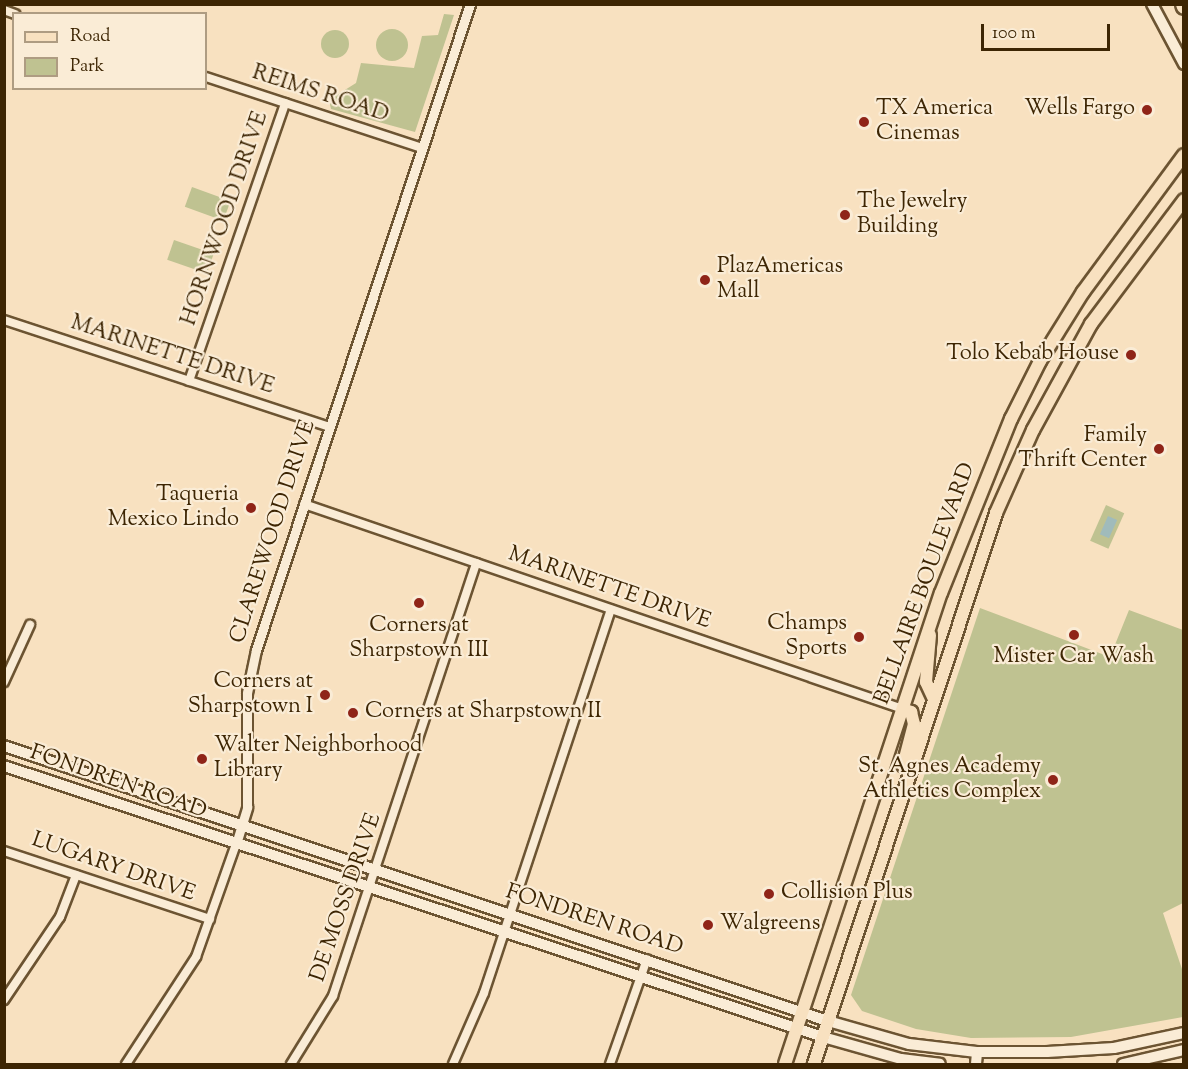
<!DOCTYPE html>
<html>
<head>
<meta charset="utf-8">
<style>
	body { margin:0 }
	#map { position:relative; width:1188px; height:1069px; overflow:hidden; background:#f8e1c0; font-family:"Sorts Mill Goudy",serif }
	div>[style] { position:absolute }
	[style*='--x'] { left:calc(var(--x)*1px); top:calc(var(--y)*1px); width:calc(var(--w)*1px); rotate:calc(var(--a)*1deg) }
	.green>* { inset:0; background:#bfc291; transform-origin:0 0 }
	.round { border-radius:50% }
	.water>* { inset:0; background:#a0bbbb; transform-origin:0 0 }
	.roads { filter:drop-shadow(2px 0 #6c5432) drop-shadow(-2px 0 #6c5432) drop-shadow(0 2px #6c5432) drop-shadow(0 -2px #6c5432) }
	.minor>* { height:8px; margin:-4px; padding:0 4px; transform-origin:4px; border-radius:4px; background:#faecd6 }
	.tertiary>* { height:9px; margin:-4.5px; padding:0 4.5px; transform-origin:4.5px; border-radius:4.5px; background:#faecd6 }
	.secondary>* { height:10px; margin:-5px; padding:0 5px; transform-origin:5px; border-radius:5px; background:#faecd6 }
	.primary>* { height:12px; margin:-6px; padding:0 6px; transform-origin:6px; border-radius:6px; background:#f8e1c0 }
	.motorway>* { height:14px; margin:-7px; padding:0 7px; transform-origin:7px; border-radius:7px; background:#f8e1c0 }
	.dots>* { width:16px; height:16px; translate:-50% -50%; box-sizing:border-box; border:3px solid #faecd6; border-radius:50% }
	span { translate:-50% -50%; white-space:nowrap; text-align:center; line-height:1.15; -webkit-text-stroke:4.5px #faecd6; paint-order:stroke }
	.street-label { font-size:22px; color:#3d2503 }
	.poi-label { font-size:22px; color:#3d2503 }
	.left { translate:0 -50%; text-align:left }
	.right { translate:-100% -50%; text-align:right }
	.frame { position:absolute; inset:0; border:6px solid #3d2503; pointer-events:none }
	.legend { position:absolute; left:12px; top:12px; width:195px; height:78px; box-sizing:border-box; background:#faecd6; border:2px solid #ae9c82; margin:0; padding:8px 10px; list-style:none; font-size:18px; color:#3d2503 }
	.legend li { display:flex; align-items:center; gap:12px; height:30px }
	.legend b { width:30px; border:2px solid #ae9c82 }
	.scale { position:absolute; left:981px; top:24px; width:129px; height:27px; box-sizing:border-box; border:3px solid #3d2503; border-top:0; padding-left:8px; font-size:18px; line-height:21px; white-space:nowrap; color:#3d2503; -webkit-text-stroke:4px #faecd6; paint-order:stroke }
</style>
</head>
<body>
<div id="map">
	<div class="green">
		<div style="clip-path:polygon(444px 14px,454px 15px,415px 132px,331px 109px,329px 100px,356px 83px,361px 63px,414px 68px,422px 36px,438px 35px)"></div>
		<div class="round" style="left:376px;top:29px;width:32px;height:32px"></div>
		<div class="round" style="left:321px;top:30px;width:28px;height:28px"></div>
		<div style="left:192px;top:187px;width:41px;height:21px;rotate:20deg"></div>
		<div style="left:174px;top:240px;width:42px;height:21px;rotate:19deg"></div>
		<div style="left:1106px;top:505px;width:20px;height:39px;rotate:24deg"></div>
		<div style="clip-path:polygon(980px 608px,1110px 657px,1129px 610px,1183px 630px,1183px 903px,1163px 913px,1183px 972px,1183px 1017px,1071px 1037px,971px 1038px,916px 1029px,862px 1011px,851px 995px)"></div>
	</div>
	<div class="water">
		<div style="left:1108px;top:516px;width:10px;height:20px;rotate:24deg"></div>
	</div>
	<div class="roads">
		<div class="minor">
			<div style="--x:4;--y:10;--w:12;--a:20"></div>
			<div style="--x:206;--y:77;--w:227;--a:18.2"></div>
			<div style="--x:4;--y:320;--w:342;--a:18.2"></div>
			<div style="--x:189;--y:381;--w:294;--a:-70.9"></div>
			<div style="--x:304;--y:504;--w:633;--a:18.89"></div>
			<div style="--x:4;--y:682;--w:63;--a:-65.5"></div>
			<div style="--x:4;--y:851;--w:217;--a:18.3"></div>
			<div style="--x:4;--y:1000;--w:100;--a:-56"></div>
			<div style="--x:60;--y:917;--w:45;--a:-69.1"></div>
			<div style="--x:126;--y:1064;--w:128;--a:-56.8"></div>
			<div style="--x:196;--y:957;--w:120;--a:-70.5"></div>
			<div style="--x:291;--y:1064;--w:80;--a:-58.3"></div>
			<div style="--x:333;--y:996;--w:456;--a:-71.7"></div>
			<div style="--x:453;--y:1064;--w:77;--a:-66.4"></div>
			<div style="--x:484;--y:993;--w:404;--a:-71.7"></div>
			<div style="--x:610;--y:1064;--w:111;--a:-70.6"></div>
		</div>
		<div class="tertiary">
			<div style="--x:236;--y:844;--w:39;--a:-73"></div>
			<div style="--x:247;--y:807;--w:114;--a:-90"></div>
			<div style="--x:247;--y:693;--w:44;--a:-78.2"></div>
			<div style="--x:256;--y:650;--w:681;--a:-71.67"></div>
		</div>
		<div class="secondary">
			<div style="--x:1152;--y:4;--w:68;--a:61.9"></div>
			<div style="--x:4;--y:746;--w:869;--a:18.46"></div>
			<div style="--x:828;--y:1021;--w:84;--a:15.9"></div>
			<div style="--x:909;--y:1044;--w:68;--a:6.7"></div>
			<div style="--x:977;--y:1052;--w:70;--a:0"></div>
			<div style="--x:1047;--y:1052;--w:67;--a:-3.4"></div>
			<div style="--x:1114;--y:1048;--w:72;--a:-12.1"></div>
			<div style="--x:4;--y:766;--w:863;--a:18.31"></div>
			<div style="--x:823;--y:1037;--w:81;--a:15.8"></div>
			<div style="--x:901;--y:1059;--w:39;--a:7"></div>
			<div style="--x:976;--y:1064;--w:12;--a:-85"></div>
			<div style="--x:1123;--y:1064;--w:63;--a:-12.9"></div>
		</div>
		<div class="primary">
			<div style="--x:930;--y:635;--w:47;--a:94.9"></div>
			<div style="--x:926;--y:682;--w:19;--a:65"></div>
			<div style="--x:903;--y:709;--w:9;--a:21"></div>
			<div style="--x:911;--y:712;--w:12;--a:76"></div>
			<div style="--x:914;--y:724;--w:43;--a:104.7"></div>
			<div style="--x:785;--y:1064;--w:496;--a:-71.7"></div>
			<div style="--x:941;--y:593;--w:188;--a:-68.1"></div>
			<div style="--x:1011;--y:419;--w:65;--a:-63.4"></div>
			<div style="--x:1040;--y:361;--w:81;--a:-58.1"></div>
			<div style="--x:1083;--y:292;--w:170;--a:-53.6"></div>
			<div style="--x:814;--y:1064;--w:580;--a:-71.72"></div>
			<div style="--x:996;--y:513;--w:91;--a:-66"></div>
			<div style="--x:1033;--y:430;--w:121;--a:-61.3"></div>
			<div style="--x:1091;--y:324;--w:155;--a:-53.1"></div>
		</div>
		<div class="motorway">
			<div style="--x:1183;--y:4;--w:3;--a:72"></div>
		</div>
	</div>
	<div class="dots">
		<div style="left:1147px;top:110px;background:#8f2418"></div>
		<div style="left:864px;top:122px;background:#8f2418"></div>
		<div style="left:845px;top:215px;background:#8f2418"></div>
		<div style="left:705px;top:280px;background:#8f2418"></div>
		<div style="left:1131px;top:355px;background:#8f2418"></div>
		<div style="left:1159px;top:449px;background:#8f2418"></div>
		<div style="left:251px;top:508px;background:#8f2418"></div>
		<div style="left:419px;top:603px;background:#8f2418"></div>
		<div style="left:1074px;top:635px;background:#8f2418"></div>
		<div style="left:859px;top:637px;background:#8f2418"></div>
		<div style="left:325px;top:695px;background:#8f2418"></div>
		<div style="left:353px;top:713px;background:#8f2418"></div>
		<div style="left:202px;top:759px;background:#8f2418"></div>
		<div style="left:1053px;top:780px;background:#8f2418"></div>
		<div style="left:769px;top:894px;background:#8f2418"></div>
		<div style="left:708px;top:925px;background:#8f2418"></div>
	</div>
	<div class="street-label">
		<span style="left:320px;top:95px;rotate:18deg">REIMS ROAD</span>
		<span style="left:226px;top:219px;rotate:-71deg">HORNWOOD DRIVE</span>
		<span style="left:172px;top:356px;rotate:18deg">MARINETTE DRIVE</span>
		<span style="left:274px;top:532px;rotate:-72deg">CLAREWOOD DRIVE</span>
		<span style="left:926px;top:584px;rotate:-70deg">BELLAIRE BOULEVARD</span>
		<span style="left:609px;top:589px;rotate:19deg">MARINETTE DRIVE</span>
		<span style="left:118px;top:783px;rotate:19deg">FONDREN ROAD</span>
		<span style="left:113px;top:868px;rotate:19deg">LUGARY DRIVE</span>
		<span style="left:347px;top:898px;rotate:-71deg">DE MOSS DRIVE</span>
		<span style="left:594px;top:921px;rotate:18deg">FONDREN ROAD</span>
	</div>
	<div class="poi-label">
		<span class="left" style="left:876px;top:122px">TX America<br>Cinemas</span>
		<span class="right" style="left:1135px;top:110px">Wells Fargo</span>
		<span class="left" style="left:857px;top:215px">The Jewelry<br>Building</span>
		<span class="left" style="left:717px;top:280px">PlazAmericas<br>Mall</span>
		<span class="right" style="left:1119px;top:355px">Tolo Kebab House</span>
		<span class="right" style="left:1147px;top:449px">Family<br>Thrift Center</span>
		<span class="right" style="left:239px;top:508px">Taqueria<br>Mexico Lindo</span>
		<span class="right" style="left:847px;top:637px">Champs<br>Sports</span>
		<span style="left:419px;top:639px">Corners at<br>Sharpstown III</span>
		<span style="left:1074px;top:658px">Mister Car Wash</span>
		<span class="right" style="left:313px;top:695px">Corners at<br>Sharpstown I</span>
		<span class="left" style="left:365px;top:713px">Corners at Sharpstown II</span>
		<span class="left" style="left:214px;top:759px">Walter Neighborhood<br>Library</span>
		<span class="right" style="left:1041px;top:780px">St. Agnes Academy<br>Athletics Complex</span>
		<span class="left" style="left:781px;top:894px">Collision Plus</span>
		<span class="left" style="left:720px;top:925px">Walgreens</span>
	</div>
	<div class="frame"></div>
	<ul class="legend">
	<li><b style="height:8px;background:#f8e1c0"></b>Road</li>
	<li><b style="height:16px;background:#bfc291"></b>Park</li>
	</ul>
	<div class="scale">100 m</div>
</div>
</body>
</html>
